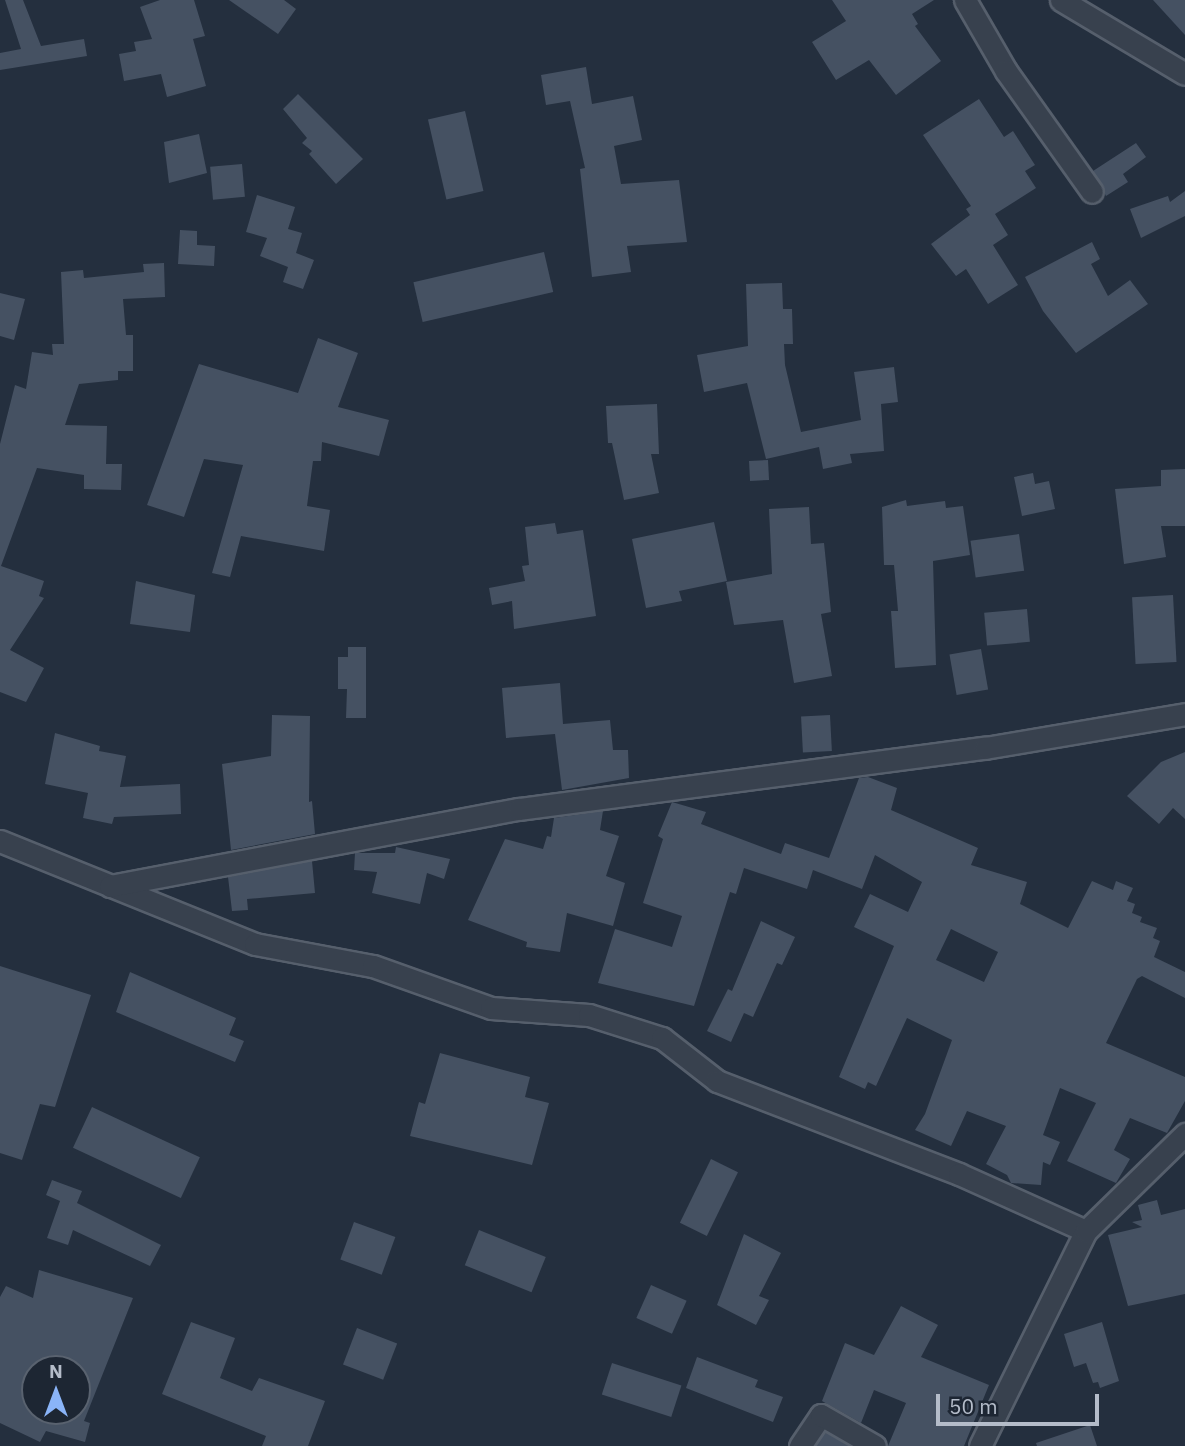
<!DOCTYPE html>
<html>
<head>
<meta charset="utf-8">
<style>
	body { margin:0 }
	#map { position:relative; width:1185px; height:1446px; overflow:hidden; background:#242f3e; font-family:"IBM Plex Sans",sans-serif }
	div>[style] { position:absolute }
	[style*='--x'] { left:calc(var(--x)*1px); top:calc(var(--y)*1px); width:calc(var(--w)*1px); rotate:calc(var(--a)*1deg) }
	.building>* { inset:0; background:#455162; transform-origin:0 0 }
	.roads { filter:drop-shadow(2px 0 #565f6c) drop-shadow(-2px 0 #565f6c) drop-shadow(0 2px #565f6c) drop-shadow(0 -2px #565f6c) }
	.street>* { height:21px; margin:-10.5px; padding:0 10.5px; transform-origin:10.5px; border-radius:10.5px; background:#38414e }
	span { translate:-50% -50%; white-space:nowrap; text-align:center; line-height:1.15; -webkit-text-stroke:7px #1d2633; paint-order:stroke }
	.north { position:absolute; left:21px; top:1355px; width:70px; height:70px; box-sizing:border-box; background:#1d2633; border:2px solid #59626f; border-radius:50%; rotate:0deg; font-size:19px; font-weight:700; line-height:28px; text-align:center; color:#b4bcc9 }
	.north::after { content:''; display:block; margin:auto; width:24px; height:32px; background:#8ab4f8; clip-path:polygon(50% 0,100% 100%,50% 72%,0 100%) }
	.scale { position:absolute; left:936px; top:1394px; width:163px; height:32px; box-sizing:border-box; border:4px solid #b4bcc9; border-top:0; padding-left:9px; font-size:21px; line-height:24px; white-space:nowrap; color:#b4bcc9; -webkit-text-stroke:5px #1d2633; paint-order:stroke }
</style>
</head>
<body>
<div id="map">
	<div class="building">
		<div style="clip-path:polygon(5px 0,23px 0,41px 46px,84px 39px,87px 56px,0 70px,0 53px,21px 49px)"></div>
		<div style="clip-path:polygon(160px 0,194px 0,205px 36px,193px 39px,206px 86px,167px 97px,161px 74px,124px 81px,119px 54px,136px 51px,134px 42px,152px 39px,140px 7px)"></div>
		<div style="clip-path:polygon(229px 0,284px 0,296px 9px,278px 34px)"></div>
		<div style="clip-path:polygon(832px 0,934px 0,912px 14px,918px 24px,915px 26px,941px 61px,896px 95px,869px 60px,836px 80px,812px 42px,846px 21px)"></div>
		<div style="clip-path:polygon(1153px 0,1185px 0,1185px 35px)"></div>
		<div style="clip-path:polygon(586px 67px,592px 104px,633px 96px,642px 140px,614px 146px,621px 184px,679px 180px,687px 242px,627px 246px,631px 272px,592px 277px,580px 169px,585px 168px,570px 101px,546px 105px,541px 75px)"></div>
		<div style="clip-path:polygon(298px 94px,363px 159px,336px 184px,309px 154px,312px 151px,302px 143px,307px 138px,283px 109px)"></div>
		<div style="clip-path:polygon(979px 99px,1004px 137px,1013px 131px,1035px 165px,1025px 171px,1036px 188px,995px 214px,1008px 235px,993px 245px,1018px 285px,988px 304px,966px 269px,956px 276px,931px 244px,970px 215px,966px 209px,971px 206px,923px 135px)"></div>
		<div style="left:465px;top:111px;width:82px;height:38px;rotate:77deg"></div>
		<div style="clip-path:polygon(199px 134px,207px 173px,169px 183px,164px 142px)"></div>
		<div style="clip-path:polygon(1136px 143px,1146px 157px,1123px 174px,1128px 182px,1106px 196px,1093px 171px)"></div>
		<div style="left:242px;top:164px;width:33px;height:32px;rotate:85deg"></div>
		<div style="clip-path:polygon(1185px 191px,1185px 216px,1141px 238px,1130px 209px,1168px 196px,1170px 202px)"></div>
		<div style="clip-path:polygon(257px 195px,295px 207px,288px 229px,302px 233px,296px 253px,314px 260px,303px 289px,283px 282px,288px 267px,260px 256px,267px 238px,246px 232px)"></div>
		<div style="clip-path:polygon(180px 230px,197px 231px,197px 245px,215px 246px,214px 266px,178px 264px)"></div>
		<div style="clip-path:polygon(1092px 242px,1100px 259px,1091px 264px,1108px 296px,1130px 280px,1148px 304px,1076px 353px,1043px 311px,1025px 277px)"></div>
		<div style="left:544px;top:252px;width:41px;height:134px;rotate:77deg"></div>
		<div style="clip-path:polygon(164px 263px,165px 297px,123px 299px,126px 335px,133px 335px,133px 371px,118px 371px,118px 380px,79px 384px,65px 425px,107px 426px,106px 464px,122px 464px,121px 490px,84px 489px,84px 475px,37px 468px,1px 566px,44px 581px,39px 596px,44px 598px,10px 650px,44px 668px,26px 702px,0 692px,0 444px,15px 385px,26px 389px,32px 352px,53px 355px,52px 344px,64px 344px,61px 272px,83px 270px,84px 278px,144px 272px,143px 264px)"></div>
		<div style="clip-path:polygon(782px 283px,783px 309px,792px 309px,793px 344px,784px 344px,785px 365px,801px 432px,861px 420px,854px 372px,894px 367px,898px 402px,881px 404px,884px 451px,850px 454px,852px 463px,823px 469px,819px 447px,766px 459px,747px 383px,704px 392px,697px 355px,748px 346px,746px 284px)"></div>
		<div style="clip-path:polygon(0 293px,25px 299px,14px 340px,0 336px)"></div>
		<div style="clip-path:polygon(318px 338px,358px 353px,338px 407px,389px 420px,379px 456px,322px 442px,321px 461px,313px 461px,307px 506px,330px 510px,324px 551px,241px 536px,230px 577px,212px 573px,243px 465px,204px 459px,184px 517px,147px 505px,199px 364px,298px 393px)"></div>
		<div style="clip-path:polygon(657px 404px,659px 454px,651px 454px,659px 493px,624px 500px,612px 443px,608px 443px,606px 406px)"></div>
		<div style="left:768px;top:460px;width:20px;height:19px;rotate:87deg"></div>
		<div style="clip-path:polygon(1185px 469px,1185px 526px,1161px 526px,1166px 557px,1124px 564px,1115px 489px,1161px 486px,1161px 470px)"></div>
		<div style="clip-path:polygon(1033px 473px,1035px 484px,1049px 481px,1055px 509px,1022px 516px,1014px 477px)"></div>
		<div style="clip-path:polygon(906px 500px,907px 506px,945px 501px,946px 508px,963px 506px,970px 555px,933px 561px,936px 665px,895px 668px,891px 611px,898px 611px,894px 565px,884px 565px,882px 507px)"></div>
		<div style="clip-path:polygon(809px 507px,811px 544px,824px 543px,831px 612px,821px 614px,832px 676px,794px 683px,783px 620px,734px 625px,726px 582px,772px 574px,769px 509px)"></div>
		<div style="clip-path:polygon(714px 522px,727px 581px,679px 591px,682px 601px,646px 608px,632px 539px)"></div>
		<div style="clip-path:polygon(555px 523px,557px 534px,583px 530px,596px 616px,514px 629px,512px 601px,492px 605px,489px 588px,525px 581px,522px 566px,529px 565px,525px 527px)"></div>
		<div style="left:1019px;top:534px;width:37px;height:49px;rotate:82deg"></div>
		<div style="clip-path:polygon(136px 581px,195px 595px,190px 632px,130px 624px)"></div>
		<div style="left:1173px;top:595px;width:67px;height:41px;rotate:87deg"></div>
		<div style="left:1027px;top:609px;width:33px;height:43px;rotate:85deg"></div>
		<div style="clip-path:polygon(348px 647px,366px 647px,366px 718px,346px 718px,347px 689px,338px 689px,338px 657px,348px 657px)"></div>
		<div style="left:981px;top:649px;width:41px;height:32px;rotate:80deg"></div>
		<div style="clip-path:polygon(560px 683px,563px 724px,610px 720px,613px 750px,628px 750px,629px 778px,562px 790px,555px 734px,506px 738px,502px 688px)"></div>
		<div style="clip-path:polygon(272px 715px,310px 716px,309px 802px,312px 801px,315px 834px,231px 850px,222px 764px,271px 756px)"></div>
		<div style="left:830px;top:715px;width:36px;height:29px;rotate:87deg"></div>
		<div style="clip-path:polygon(55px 733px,100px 746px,99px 751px,126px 756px,120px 787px,180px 784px,181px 814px,114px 817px,112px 824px,83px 818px,88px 793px,45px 784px)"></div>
		<div style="clip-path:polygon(1185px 752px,1185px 819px,1173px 808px,1159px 824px,1127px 796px,1161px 762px)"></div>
		<div style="clip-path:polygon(evenodd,868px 777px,897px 788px,891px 810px,978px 848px,971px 865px,1027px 882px,1020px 904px,1068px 928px,1092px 881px,1113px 890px,1116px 881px,1133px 888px,1127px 901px,1135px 904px,1132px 913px,1142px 917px,1140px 922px,1157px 928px,1153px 938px,1160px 941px,1154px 957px,1185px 972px,1185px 998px,1142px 976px,1137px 979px,1106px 1043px,1185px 1077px,1185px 1101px,1167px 1133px,1130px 1118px,1114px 1150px,1130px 1159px,1116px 1183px,1067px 1161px,1096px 1103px,1060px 1088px,1043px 1135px,1060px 1142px,1050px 1165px,1043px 1162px,1041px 1185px,1011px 1183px,1007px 1175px,986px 1164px,1006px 1126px,967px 1111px,951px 1146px,915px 1130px,925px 1114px,952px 1040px,907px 1018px,876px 1086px,868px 1082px,865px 1089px,839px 1077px,894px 946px,854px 927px,870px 894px,908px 912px,922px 882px,875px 855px,862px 889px,813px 870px,807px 889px,744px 868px,736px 894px,730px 892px,694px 1006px,598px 983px,615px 929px,672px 947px,682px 916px,643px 903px,663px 839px,658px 836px,672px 802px,706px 812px,701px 824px,781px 854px,785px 843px,829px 858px,859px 778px,868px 777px,951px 929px,998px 952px,984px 982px,936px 960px,951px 929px)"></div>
		<div style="clip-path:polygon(603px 811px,600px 830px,619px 836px,606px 876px,625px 883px,613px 926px,567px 913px,560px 952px,526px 947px,527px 942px,468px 920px,505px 839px,543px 849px,547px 836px,551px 837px,554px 818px)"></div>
		<div style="clip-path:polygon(396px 847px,450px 859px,444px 879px,427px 873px,420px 904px,372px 893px,377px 872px,354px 870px,355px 853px,395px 853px)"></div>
		<div style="clip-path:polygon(312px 861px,315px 893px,247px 899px,248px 910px,232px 911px,228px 877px)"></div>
		<div style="clip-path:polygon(761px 921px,795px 937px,782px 965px,777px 963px,753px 1017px,744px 1013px,731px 1042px,707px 1031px,728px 989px,732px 991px)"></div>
		<div style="clip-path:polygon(0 966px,91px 995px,55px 1107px,40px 1104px,22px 1160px,0 1153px)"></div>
		<div style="clip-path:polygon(130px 972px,236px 1018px,229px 1035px,244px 1041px,235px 1062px,116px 1012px)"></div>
		<div style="clip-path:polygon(440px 1053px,530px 1077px,525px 1097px,549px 1103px,532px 1165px,410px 1136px,419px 1102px,425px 1104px)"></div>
		<div style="left:92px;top:1107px;width:119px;height:45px;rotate:25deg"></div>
		<div style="left:711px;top:1159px;width:30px;height:71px;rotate:26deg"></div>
		<div style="clip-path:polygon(52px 1180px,82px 1191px,77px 1203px,161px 1245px,150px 1266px,73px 1230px,68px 1245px,47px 1238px,60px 1201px,46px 1195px)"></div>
		<div style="clip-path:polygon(1157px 1200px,1161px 1215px,1185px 1209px,1185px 1294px,1128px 1306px,1108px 1235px,1142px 1227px,1132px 1222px,1142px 1220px,1138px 1205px)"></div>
		<div style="left:354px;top:1222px;width:44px;height:40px;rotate:20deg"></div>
		<div style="left:479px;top:1230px;width:72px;height:38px;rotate:22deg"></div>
		<div style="clip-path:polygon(744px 1234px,781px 1253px,759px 1296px,769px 1300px,756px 1325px,717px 1305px)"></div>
		<div style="clip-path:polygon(evenodd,39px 1270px,133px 1298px,84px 1421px,90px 1423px,85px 1442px,46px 1431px,40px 1442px,0 1423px,0 1297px,6px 1286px,33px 1298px,39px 1270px,35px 1369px,77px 1369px,77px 1411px,35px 1411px,35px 1369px)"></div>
		<div style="left:651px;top:1285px;width:39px;height:36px;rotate:24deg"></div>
		<div style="clip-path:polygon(901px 1306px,938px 1325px,921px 1357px,989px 1385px,964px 1446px,888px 1446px,906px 1403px,874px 1390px,861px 1423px,822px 1401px,845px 1343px,874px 1355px)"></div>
		<div style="clip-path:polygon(191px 1322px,235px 1338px,220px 1378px,252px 1391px,259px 1378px,325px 1401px,308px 1446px,262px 1446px,266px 1436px,162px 1394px)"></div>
		<div style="clip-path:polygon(1102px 1322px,1119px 1381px,1100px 1388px,1098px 1382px,1093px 1383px,1086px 1363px,1074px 1367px,1064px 1334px)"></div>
		<div style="left:357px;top:1328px;width:43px;height:39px;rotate:21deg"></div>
		<div style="clip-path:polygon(697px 1357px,758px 1380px,755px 1387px,783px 1397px,773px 1422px,686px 1388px)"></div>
		<div style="left:612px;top:1363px;width:73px;height:33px;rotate:18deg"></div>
		<div style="clip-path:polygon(1090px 1425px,1097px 1446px,1037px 1446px,1036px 1443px)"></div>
		<div style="clip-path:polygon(825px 1432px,849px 1446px,816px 1446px)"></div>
	</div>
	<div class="roads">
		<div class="street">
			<div style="--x:965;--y:0;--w:82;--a:60"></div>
			<div style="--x:1006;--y:71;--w:148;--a:54.6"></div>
			<div style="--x:1061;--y:0;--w:144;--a:30.8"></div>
			<div style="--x:0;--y:841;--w:275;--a:22"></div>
			<div style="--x:255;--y:944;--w:120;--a:10.6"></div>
			<div style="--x:373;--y:966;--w:125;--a:19.6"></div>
			<div style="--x:491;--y:1008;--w:98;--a:4.1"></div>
			<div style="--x:589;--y:1015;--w:77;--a:17.5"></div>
			<div style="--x:662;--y:1038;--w:70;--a:38"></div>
			<div style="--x:717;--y:1081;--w:259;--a:21"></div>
			<div style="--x:959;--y:1174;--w:139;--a:24.2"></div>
			<div style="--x:110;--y:886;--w:416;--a:-10.7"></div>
			<div style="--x:519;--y:809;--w:470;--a:-7.5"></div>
			<div style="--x:985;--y:748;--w:203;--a:-9.6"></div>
			<div style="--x:800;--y:1446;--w:37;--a:-56"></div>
			<div style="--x:821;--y:1415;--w:62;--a:29.9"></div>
			<div style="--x:980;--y:1446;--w:240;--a:-63.8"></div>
			<div style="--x:1086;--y:1231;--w:139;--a:-44.4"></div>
		</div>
	</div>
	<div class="north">N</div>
	<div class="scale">50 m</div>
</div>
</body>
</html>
